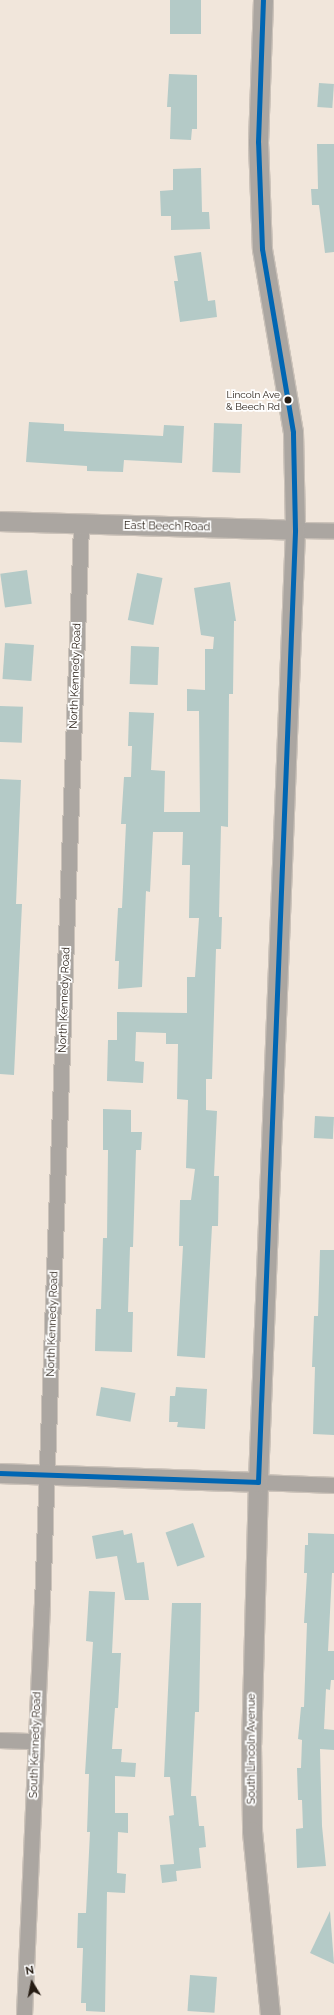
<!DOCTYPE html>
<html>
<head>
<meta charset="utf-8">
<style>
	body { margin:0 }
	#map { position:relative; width:334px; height:2015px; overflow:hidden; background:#f1e6db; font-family:Raleway,sans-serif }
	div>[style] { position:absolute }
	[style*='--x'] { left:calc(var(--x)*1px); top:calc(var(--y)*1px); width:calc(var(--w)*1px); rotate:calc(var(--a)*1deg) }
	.building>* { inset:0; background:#b4cac7; transform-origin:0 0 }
	.roads { filter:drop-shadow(1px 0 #cbc2b9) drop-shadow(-1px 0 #cbc2b9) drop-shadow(0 1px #cbc2b9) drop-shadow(0 -1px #cbc2b9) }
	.minor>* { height:15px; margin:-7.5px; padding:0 7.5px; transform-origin:7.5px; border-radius:7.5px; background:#aba6a1 }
	.tertiary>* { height:19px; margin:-9.5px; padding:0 9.5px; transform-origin:9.5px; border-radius:9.5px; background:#aba6a1 }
	.bus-1>* { height:5px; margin:-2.5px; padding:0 2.5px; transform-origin:2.5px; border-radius:2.5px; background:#0066b3 }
	.dots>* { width:11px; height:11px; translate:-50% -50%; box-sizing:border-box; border:2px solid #fff; border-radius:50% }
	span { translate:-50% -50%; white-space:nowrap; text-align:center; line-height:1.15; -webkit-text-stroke:3.5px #fff; paint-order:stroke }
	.bus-label { font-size:10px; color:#261c13 }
	.right { translate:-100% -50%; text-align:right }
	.street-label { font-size:11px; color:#261c13 }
	.north { position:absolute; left:12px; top:1963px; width:40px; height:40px; -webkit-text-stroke:3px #fff; paint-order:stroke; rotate:350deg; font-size:11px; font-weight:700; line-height:16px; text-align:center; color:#261c13 }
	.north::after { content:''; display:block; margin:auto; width:14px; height:18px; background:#261c13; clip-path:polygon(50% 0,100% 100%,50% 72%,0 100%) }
</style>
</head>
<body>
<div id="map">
	<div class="building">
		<div style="left:170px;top:0;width:31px;height:34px"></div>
		<div style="clip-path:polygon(169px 74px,197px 75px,197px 129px,192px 129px,191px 140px,170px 139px,171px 107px,167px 107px)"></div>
		<div style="left:319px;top:83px;width:15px;height:24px;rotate:4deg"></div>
		<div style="clip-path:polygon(317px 144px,334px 144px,334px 252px,325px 253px,319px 205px,312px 205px,311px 189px,318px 189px)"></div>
		<div style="clip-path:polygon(201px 168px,202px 212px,209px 212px,210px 229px,171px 230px,171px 216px,161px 216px,160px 191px,173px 190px,173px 169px)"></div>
		<div style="clip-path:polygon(201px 252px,208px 301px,215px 300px,217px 317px,180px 322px,174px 281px,178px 281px,174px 256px)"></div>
		<div style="clip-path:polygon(29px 422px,64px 424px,64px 431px,163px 436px,164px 425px,184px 426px,182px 463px,124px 460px,123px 472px,87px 471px,87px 466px,26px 462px)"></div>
		<div style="left:214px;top:423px;width:28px;height:49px;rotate:2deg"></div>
		<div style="left:27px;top:570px;width:34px;height:27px;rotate:82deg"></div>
		<div style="left:137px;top:573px;width:26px;height:48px;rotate:11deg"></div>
		<div style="clip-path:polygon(230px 582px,236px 621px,234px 621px,233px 694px,229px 694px,228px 827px,221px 826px,219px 917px,222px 917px,221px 949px,216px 949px,212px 1079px,206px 1079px,206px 1110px,217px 1111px,214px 1176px,219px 1176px,218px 1226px,212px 1226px,205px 1358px,177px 1356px,183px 1246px,179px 1246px,180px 1200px,191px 1200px,195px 1169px,186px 1168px,188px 1100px,177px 1099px,178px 1044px,166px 1044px,166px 1033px,136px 1032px,135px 1061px,144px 1062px,143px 1083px,107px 1081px,108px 1040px,117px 1040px,117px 1012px,187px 1013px,187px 977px,195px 977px,199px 918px,189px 918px,190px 865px,182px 865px,183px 832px,153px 832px,150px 892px,146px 891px,142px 987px,118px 989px,119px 961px,115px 961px,118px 908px,122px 908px,126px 824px,121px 824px,124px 777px,131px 777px,132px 746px,128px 746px,129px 712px,154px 713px,151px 770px,165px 771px,164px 812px,200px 812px,199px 711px,187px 711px,187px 689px,205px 690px,205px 649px,213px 649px,214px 637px,201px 635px,194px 588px)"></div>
		<div style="left:5px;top:643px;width:29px;height:36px;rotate:4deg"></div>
		<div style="left:131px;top:646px;width:28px;height:38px;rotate:2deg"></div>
		<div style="left:0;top:706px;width:23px;height:36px;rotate:2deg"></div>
		<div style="clip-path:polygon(0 779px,21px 780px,16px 904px,22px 904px,14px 1075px,0 1074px)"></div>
		<div style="clip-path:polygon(103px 1109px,131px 1110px,131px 1132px,142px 1132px,141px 1150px,136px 1150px,133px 1247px,130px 1247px,128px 1312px,133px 1312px,132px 1352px,95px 1351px,96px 1309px,101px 1309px,103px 1238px,107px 1238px,108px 1150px,103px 1150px)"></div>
		<div style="left:315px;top:1116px;width:19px;height:22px;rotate:3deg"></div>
		<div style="clip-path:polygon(320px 1250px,334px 1250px,334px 1435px,313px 1434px,315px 1367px,312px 1367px,314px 1316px,318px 1316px)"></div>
		<div style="left:101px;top:1387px;width:35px;height:29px;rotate:10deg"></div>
		<div style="clip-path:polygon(176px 1387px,207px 1389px,205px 1429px,177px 1427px,178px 1422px,169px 1422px,170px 1396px,175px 1396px)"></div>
		<div style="left:193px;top:1523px;width:36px;height:29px;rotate:71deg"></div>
		<div style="clip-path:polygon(123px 1530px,124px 1535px,132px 1533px,137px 1563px,144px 1562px,149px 1600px,125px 1600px,117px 1556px,96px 1559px,92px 1536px)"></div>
		<div style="clip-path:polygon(308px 1533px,334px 1534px,334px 1573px,332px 1573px,328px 1651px,334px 1651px,334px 1680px,331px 1680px,330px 1690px,326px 1689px,324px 1729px,334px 1730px,334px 1750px,320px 1749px,322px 1826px,326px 1866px,297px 1868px,296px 1829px,303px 1828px,302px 1800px,298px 1800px,297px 1768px,301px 1768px,302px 1740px,298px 1739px,301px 1707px,304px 1707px,307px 1623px,304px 1623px,307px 1573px,304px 1573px,305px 1545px,308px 1545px)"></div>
		<div style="clip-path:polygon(89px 1591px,115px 1592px,112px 1653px,121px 1653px,118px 1708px,115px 1708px,112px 1749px,122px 1749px,121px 1762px,136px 1763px,135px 1777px,115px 1776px,115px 1813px,128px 1813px,128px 1833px,118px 1832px,117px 1873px,126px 1874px,125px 1893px,107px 1892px,105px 2012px,86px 2011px,86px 2003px,81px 2003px,83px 1948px,77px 1948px,78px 1913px,86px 1913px,90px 1832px,87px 1832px,89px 1774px,85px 1774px,93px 1642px,86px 1641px)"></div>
		<div style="clip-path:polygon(172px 1603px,201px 1603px,199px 1712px,195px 1712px,191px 1796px,196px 1796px,199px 1826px,204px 1826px,206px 1847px,199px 1848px,201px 1868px,176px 1871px,177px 1881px,162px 1883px,160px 1865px,174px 1864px,169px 1816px,174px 1815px,170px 1777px,164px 1777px)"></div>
		<div style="clip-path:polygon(330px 1911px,334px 1964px,310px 1953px)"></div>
		<div style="left:190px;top:1975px;width:27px;height:36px;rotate:4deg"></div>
	</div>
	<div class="roads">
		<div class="minor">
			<div style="--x:295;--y:530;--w:39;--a:1"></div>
			<div style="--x:258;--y:1482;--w:76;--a:2.3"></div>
			<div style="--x:0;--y:1740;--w:35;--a:2"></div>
			<div style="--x:24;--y:2015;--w:411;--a:-87.5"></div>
			<div style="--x:42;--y:1604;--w:1080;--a:-87.93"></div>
		</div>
		<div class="tertiary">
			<div style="--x:263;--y:0;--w:142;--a:92"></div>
			<div style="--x:258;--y:142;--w:107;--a:87.9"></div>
			<div style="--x:262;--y:249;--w:186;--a:80.4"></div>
			<div style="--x:293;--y:432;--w:98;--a:88.8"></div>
			<div style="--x:295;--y:530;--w:953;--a:92.23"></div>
			<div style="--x:258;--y:1482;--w:262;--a:91.5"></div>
			<div style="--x:251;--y:1744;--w:87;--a:89.3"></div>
			<div style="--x:252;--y:1831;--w:185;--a:84.4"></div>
			<div style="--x:0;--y:521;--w:295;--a:1.7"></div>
			<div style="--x:0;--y:1473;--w:258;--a:2"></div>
		</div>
	</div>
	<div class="bus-1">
		<div style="--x:0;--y:1473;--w:258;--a:2"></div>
		<div style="--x:258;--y:1482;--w:953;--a:-87.77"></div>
		<div style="--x:295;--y:530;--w:98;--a:-91.2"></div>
		<div style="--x:293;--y:432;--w:186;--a:-99.6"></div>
		<div style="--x:262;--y:249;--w:107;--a:-92.1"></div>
		<div style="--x:258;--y:142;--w:142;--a:-88"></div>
	</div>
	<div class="dots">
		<div style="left:288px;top:400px;background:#261c13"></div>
	</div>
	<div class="bus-label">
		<span class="right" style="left:280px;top:400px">Lincoln Ave<br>&amp; Beech Rd</span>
	</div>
	<div class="street-label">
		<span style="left:167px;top:527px;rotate:1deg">East Beech Road</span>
		<span style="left:76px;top:676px;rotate:-88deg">North Kennedy Road</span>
		<span style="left:65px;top:1000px;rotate:-88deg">North Kennedy Road</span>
		<span style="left:53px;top:1324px;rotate:-88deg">North Kennedy Road</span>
		<span style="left:36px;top:1745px;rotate:-88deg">South Kennedy Road</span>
		<span style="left:252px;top:1749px;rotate:-90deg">South Lincoln Avenue</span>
	</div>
	<div class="north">N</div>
</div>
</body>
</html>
